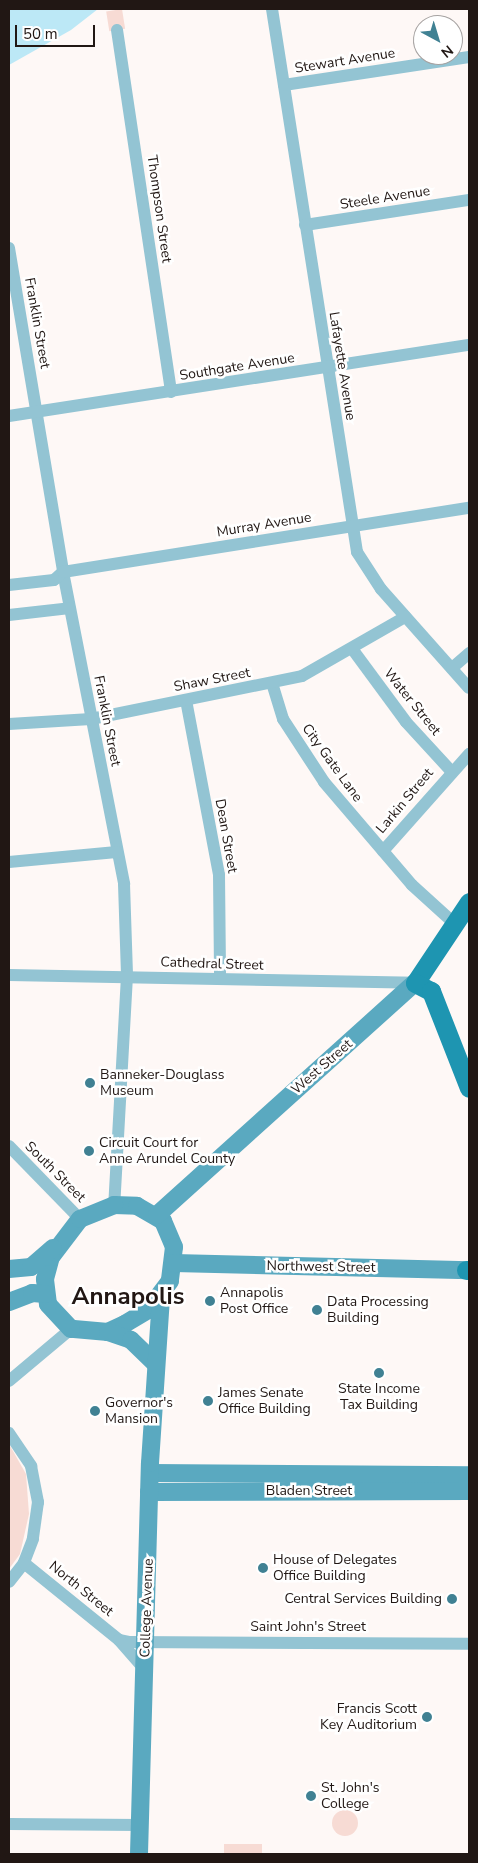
<!DOCTYPE html>
<html>
<head>
<meta charset="utf-8">
<style>
	body { margin:0 }
	#map { position:relative; width:478px; height:1863px; overflow:hidden; background:#fef8f6; font-family:"Nunito Sans",sans-serif }
	div>[style] { position:absolute }
	[style*='--x'] { left:calc(var(--x)*1px); top:calc(var(--y)*1px); width:calc(var(--w)*1px); rotate:calc(var(--a)*1deg) }
	.green>* { inset:0; background:#f7dbd4; transform-origin:0 0 }
	.round { border-radius:50% }
	.water>* { inset:0; background:#bce8f6 }
	.minor>* { height:12px; margin:-6px; padding:0 6px; transform-origin:6px; border-radius:6px; background:#93c4d3 }
	.secondary>* { height:18px; margin:-9px; padding:0 9px; transform-origin:9px; border-radius:9px; background:#5aa9c0 }
	.primary>* { height:19px; margin:-9.5px; padding:0 9.5px; transform-origin:9.5px; border-radius:9.5px; background:#1e95b1 }
	.dots>* { width:14px; height:14px; translate:-50% -50%; box-sizing:border-box; border:2px solid #fff; border-radius:50% }
	span { translate:-50% -50%; white-space:nowrap; text-align:center; line-height:1.15; -webkit-text-stroke:5px #fff; paint-order:stroke }
	.street-label { font-size:14px; color:#211714 }
	.poi-label { font-size:14px; color:#211714 }
	.left { translate:0 -50%; text-align:left }
	.right { translate:-100% -50%; text-align:right }
	.town-label { font-size:24px; color:#211714; font-weight:700 }
	.frame { position:absolute; inset:0; border:10px solid #211714; pointer-events:none }
	.north { position:absolute; left:413px; top:15px; width:50px; height:50px; box-sizing:border-box; background:#fff; border:1px solid #a6a2a1; border-radius:50%; rotate:141deg; font-size:14px; font-weight:700; line-height:20px; text-align:center; color:#211714 }
	.north::after { content:''; display:block; margin:auto; width:18px; height:22px; background:#408193; clip-path:polygon(50% 0,100% 100%,50% 72%,0 100%) }
	.scale { position:absolute; left:15px; top:25px; width:80px; height:22px; box-sizing:border-box; border:2px solid #211714; border-top:0; padding-left:6px; font-size:15px; line-height:18px; white-space:nowrap; color:#211714; -webkit-text-stroke:4px #fff; paint-order:stroke }
</style>
</head>
<body>
<div id="map">
	<div class="green">
		<div style="left:122px;top:9px;width:20px;height:16px;rotate:81deg"></div>
		<div style="clip-path:polygon(9px 1444px,26px 1474px,29px 1514px,20px 1554px,9px 1569px)"></div>
		<div class="round" style="left:332px;top:1810px;width:26px;height:26px"></div>
		<div style="left:262px;top:1844px;width:10px;height:38px;rotate:90deg"></div>
	</div>
	<div class="water">
		<div style="clip-path:polygon(9px 9px,98px 9px,71px 30px,9px 65px)"></div>
	</div>
	<div class="minor">
		<div style="--x:272;--y:9;--w:550;--a:81.1"></div>
		<div style="--x:357;--y:552;--w:44;--a:57"></div>
		<div style="--x:381;--y:589;--w:132;--a:48.4"></div>
		<div style="--x:117;--y:30;--w:366;--a:81.5"></div>
		<div style="--x:284;--y:85;--w:187;--a:-8.6"></div>
		<div style="--x:305;--y:225;--w:166;--a:-8.7"></div>
		<div style="--x:9;--y:248;--w:328;--a:80.5"></div>
		<div style="--x:63;--y:572;--w:318;--a:78.9"></div>
		<div style="--x:124;--y:884;--w:92;--a:88.1"></div>
		<div style="--x:127;--y:976;--w:229;--a:93.2"></div>
		<div style="--x:9;--y:416;--w:465;--a:-8.8"></div>
		<div style="--x:9;--y:585;--w:45;--a:-6.3"></div>
		<div style="--x:54;--y:580;--w:12;--a:-42"></div>
		<div style="--x:63;--y:572;--w:411;--a:-9"></div>
		<div style="--x:9;--y:615;--w:61;--a:-6.5"></div>
		<div style="--x:353;--y:650;--w:89;--a:53.6"></div>
		<div style="--x:406;--y:722;--w:67;--a:47.4"></div>
		<div style="--x:452;--y:668;--w:23;--a:-41"></div>
		<div style="--x:272;--y:683;--w:38;--a:73"></div>
		<div style="--x:283;--y:719;--w:75;--a:56.9"></div>
		<div style="--x:324;--y:782;--w:135;--a:49.5"></div>
		<div style="--x:412;--y:885;--w:58;--a:42.2"></div>
		<div style="--x:186;--y:700;--w:178;--a:79.3"></div>
		<div style="--x:219;--y:875;--w:104;--a:89.4"></div>
		<div style="--x:9;--y:724;--w:82;--a:-3.5"></div>
		<div style="--x:91;--y:719;--w:215;--a:-11.5"></div>
		<div style="--x:302;--y:676;--w:119;--a:-29.8"></div>
		<div style="--x:383;--y:851;--w:130;--a:-48.4"></div>
		<div style="--x:9;--y:862;--w:108;--a:-5.3"></div>
		<div style="--x:9;--y:975;--w:406;--a:1.1"></div>
		<div style="--x:9;--y:1146;--w:102;--a:45.8"></div>
		<div style="--x:9;--y:1381;--w:81;--a:-40"></div>
		<div style="--x:9;--y:1433;--w:40;--a:56"></div>
		<div style="--x:31;--y:1466;--w:37;--a:79"></div>
		<div style="--x:38;--y:1502;--w:37;--a:98"></div>
		<div style="--x:33;--y:1539;--w:26;--a:111"></div>
		<div style="--x:24;--y:1563;--w:24;--a:128"></div>
		<div style="--x:24;--y:1563;--w:122;--a:39"></div>
		<div style="--x:119;--y:1640;--w:10;--a:11"></div>
		<div style="--x:129;--y:1642;--w:340;--a:0.3"></div>
		<div style="--x:119;--y:1640;--w:38;--a:49"></div>
		<div style="--x:9;--y:1824;--w:131;--a:0.4"></div>
	</div>
	<div class="secondary">
		<div style="--x:114;--y:1205;--w:23;--a:2"></div>
		<div style="--x:137;--y:1206;--w:30;--a:30"></div>
		<div style="--x:163;--y:1221;--w:28;--a:67"></div>
		<div style="--x:174;--y:1247;--w:34;--a:97"></div>
		<div style="--x:170;--y:1281;--w:36;--a:127"></div>
		<div style="--x:148;--y:1310;--w:27;--a:149"></div>
		<div style="--x:125;--y:1324;--w:19;--a:155"></div>
		<div style="--x:108;--y:1332;--w:37;--a:-175"></div>
		<div style="--x:71;--y:1329;--w:34;--a:-133"></div>
		<div style="--x:48;--y:1304;--w:25;--a:-97"></div>
		<div style="--x:45;--y:1279;--w:23;--a:-75"></div>
		<div style="--x:51;--y:1257;--w:48;--a:-52.7"></div>
		<div style="--x:80;--y:1219;--w:37;--a:-22"></div>
		<div style="--x:157;--y:1215;--w:347;--a:-42"></div>
		<div style="--x:174;--y:1263;--w:295;--a:1.4"></div>
		<div style="--x:9;--y:1269;--w:22;--a:-5"></div>
		<div style="--x:31;--y:1267;--w:29;--a:-41"></div>
		<div style="--x:9;--y:1302;--w:25;--a:-21"></div>
		<div style="--x:32;--y:1293;--w:13;--a:4"></div>
		<div style="--x:108;--y:1332;--w:24;--a:19"></div>
		<div style="--x:131;--y:1340;--w:33;--a:44"></div>
		<div style="--x:150;--y:1473;--w:319;--a:0.4"></div>
		<div style="--x:149;--y:1492;--w:320;--a:-0.2"></div>
		<div style="--x:139;--y:1854;--w:391;--a:-88.4"></div>
		<div style="--x:150;--y:1463;--w:167;--a:-86.2"></div>
	</div>
	<div class="primary">
		<div style="--x:469;--y:902;--w:97;--a:123.7"></div>
		<div style="--x:415;--y:983;--w:18;--a:27"></div>
		<div style="--x:431;--y:991;--w:104;--a:68.6"></div>
		<div style="--x:466;--y:1270;--w:3;--a:0"></div>
	</div>
	<div class="dots">
		<div style="left:90px;top:1083px;background:#408193"></div>
		<div style="left:89px;top:1151px;background:#408193"></div>
		<div style="left:210px;top:1301px;background:#408193"></div>
		<div style="left:317px;top:1310px;background:#408193"></div>
		<div style="left:379px;top:1373px;background:#408193"></div>
		<div style="left:208px;top:1401px;background:#408193"></div>
		<div style="left:95px;top:1411px;background:#408193"></div>
		<div style="left:263px;top:1568px;background:#408193"></div>
		<div style="left:452px;top:1599px;background:#408193"></div>
		<div style="left:427px;top:1717px;background:#408193"></div>
		<div style="left:311px;top:1796px;background:#408193"></div>
	</div>
	<div class="street-label">
		<span style="left:345px;top:61px;rotate:-9deg">Stewart Avenue</span>
		<span style="left:385px;top:198px;rotate:-9deg">Steele Avenue</span>
		<span style="left:159px;top:209px;rotate:82deg">Thompson Street</span>
		<span style="left:37px;top:323px;rotate:80deg">Franklin Street</span>
		<span style="left:342px;top:366px;rotate:81deg">Lafayette Avenue</span>
		<span style="left:237px;top:367px;rotate:-9deg">Southgate Avenue</span>
		<span style="left:264px;top:525px;rotate:-9deg">Murray Avenue</span>
		<span style="left:212px;top:680px;rotate:-11deg">Shaw Street</span>
		<span style="left:412px;top:702px;rotate:51deg">Water Street</span>
		<span style="left:107px;top:721px;rotate:79deg">Franklin Street</span>
		<span style="left:332px;top:763px;rotate:54deg">City Gate Lane</span>
		<span style="left:405px;top:801px;rotate:-50deg">Larkin Street</span>
		<span style="left:226px;top:836px;rotate:80deg">Dean Street</span>
		<span style="left:212px;top:964px;rotate:2deg">Cathedral Street</span>
		<span style="left:322px;top:1067px;rotate:-41deg">West Street</span>
		<span style="left:55px;top:1172px;rotate:45deg">South Street</span>
		<span style="left:321px;top:1267px;rotate:1deg">Northwest Street</span>
		<span style="left:309px;top:1491px">Bladen Street</span>
		<span style="left:81px;top:1589px;rotate:39deg">North Street</span>
		<span style="left:147px;top:1608px;rotate:-88deg">College Avenue</span>
		<span style="left:308px;top:1627px">Saint John's Street</span>
	</div>
	<div class="poi-label">
		<span class="left" style="left:100px;top:1083px">Banneker-Douglass<br>Museum</span>
		<span class="left" style="left:99px;top:1151px">Circuit Court for<br>Anne Arundel County</span>
		<span class="left" style="left:220px;top:1301px">Annapolis<br>Post Office</span>
		<span class="left" style="left:327px;top:1310px">Data Processing<br>Building</span>
		<span style="left:379px;top:1397px">State Income<br>Tax Building</span>
		<span class="left" style="left:218px;top:1401px">James Senate<br>Office Building</span>
		<span class="left" style="left:105px;top:1411px">Governor's<br>Mansion</span>
		<span class="left" style="left:273px;top:1568px">House of Delegates<br>Office Building</span>
		<span class="right" style="left:442px;top:1599px">Central Services Building</span>
		<span class="right" style="left:417px;top:1717px">Francis Scott<br>Key Auditorium</span>
		<span class="left" style="left:321px;top:1796px">St. John's<br>College</span>
	</div>
	<div class="town-label">
		<span style="left:128px;top:1297px">Annapolis</span>
	</div>
	<div class="frame"></div>
	<div class="north">N</div>
	<div class="scale">50 m</div>
</div>
</body>
</html>
